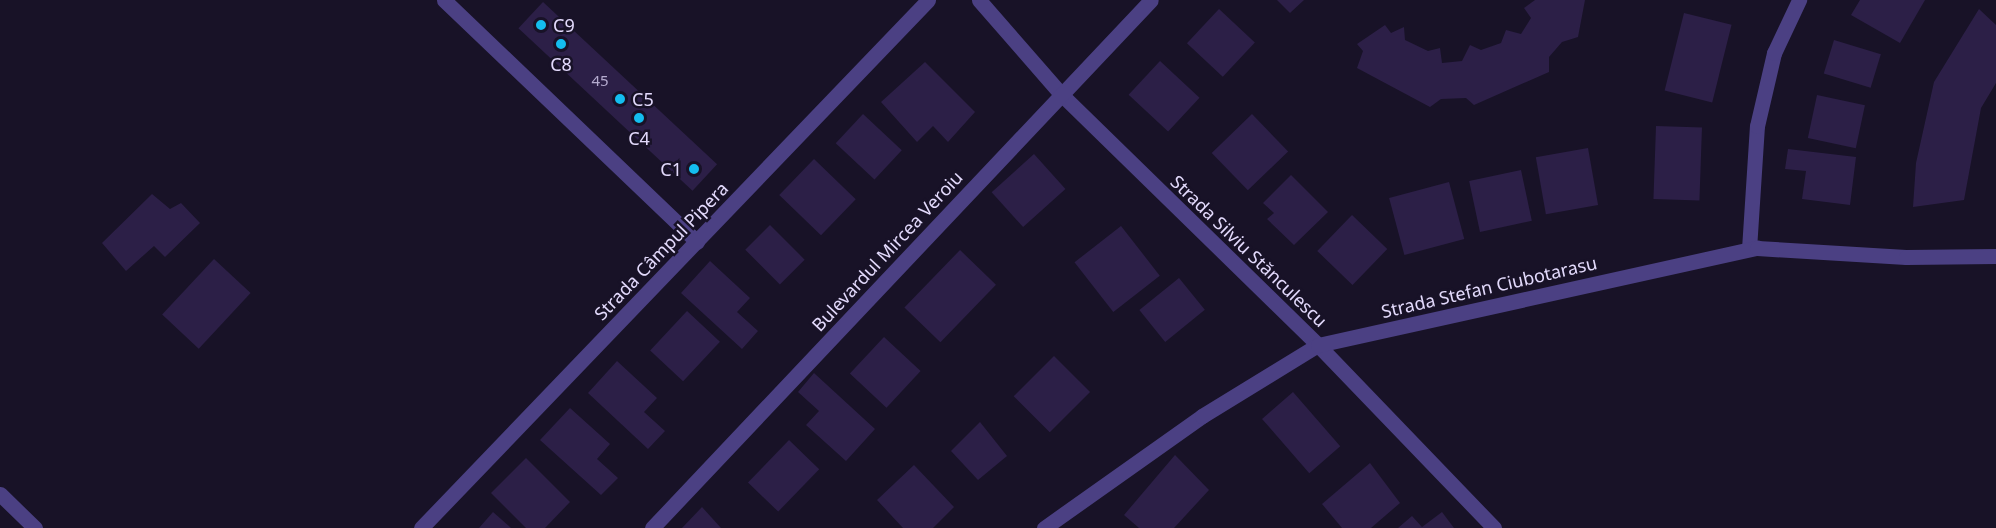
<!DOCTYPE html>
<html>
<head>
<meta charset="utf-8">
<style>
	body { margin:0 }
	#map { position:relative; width:1996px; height:528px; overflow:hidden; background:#181227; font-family:"Noto Sans",sans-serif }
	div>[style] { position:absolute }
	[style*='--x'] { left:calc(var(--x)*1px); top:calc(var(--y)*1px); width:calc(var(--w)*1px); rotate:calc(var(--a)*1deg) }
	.building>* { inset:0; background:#2c1f47; transform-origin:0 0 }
	.minor>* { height:15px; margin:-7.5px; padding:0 7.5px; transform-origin:7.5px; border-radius:7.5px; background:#4b4083 }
	.dots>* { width:16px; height:16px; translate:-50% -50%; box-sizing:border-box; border:3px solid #181227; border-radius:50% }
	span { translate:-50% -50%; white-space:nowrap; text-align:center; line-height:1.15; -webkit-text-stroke:5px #181227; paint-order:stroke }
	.number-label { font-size:15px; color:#b5abcf }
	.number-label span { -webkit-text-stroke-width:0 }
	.poi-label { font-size:18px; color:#e3dafc }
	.left { translate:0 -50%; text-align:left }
	.right { translate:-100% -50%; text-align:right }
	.street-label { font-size:18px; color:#e3dafc }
</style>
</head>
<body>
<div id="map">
	<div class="building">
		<div style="clip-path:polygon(1277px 0,1304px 0,1290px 13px)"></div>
		<div style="clip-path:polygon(1535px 0,1585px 0,1578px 37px,1562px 42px,1549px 57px,1549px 72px,1474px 105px,1466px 98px,1441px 99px,1430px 107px,1357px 68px,1363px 51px,1357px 44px,1385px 25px,1391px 33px,1404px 27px,1405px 40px,1428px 51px,1440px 48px,1442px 63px,1462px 61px,1470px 45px,1481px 50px,1501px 43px,1506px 30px,1521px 34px,1531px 18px,1524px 8px)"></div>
		<div style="clip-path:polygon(1860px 0,1925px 0,1900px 43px,1851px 15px)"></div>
		<div style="left:543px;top:2px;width:238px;height:36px;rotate:43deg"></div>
		<div style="left:1219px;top:9px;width:49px;height:47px;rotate:43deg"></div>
		<div style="clip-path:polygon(1979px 9px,1996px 25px,1996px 83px,1981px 108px,1964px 200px,1913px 207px,1916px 163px,1934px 82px)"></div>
		<div style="left:1684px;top:13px;width:49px;height:80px;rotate:14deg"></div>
		<div style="left:1834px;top:40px;width:49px;height:35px;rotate:17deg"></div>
		<div style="left:1160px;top:61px;width:54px;height:46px;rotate:43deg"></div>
		<div style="clip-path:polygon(925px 62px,975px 112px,948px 142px,933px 126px,917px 142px,881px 102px)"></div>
		<div style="left:1817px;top:95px;width:49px;height:44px;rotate:12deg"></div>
		<div style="left:863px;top:114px;width:53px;height:40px;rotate:43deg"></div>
		<div style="left:1252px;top:114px;width:52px;height:56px;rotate:46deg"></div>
		<div style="left:1656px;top:126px;width:46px;height:73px;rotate:2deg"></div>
		<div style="left:1588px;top:148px;width:58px;height:53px;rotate:80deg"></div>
		<div style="clip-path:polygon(1788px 149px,1856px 157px,1850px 205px,1802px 199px,1806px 171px,1785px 169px)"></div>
		<div style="left:1034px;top:154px;width:47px;height:57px;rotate:48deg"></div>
		<div style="left:814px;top:159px;width:58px;height:50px;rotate:44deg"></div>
		<div style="left:1521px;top:170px;width:52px;height:53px;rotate:78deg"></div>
		<div style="clip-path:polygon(1291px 175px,1328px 212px,1294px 245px,1267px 219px,1274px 213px,1263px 203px)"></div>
		<div style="left:1449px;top:182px;width:59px;height:62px;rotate:75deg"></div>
		<div style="clip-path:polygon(152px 194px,170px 209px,181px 203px,200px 223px,165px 257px,154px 246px,126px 271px,102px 243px)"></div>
		<div style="left:1352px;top:215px;width:49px;height:50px;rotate:44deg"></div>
		<div style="left:770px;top:225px;width:49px;height:35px;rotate:45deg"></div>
		<div style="left:1121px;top:226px;width:63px;height:59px;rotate:52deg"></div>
		<div style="left:960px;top:250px;width:50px;height:80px;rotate:44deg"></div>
		<div style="left:214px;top:259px;width:50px;height:76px;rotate:43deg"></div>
		<div style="clip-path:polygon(710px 261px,750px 298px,737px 312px,758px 331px,742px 349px,681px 293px)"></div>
		<div style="left:1179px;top:278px;width:41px;height:51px;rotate:51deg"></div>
		<div style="left:687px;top:311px;width:45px;height:54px;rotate:43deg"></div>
		<div style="left:884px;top:337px;width:50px;height:50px;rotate:43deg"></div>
		<div style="left:1054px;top:356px;width:51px;height:57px;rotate:45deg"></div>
		<div style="clip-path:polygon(617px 361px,657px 398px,644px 412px,665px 431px,648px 449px,588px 393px)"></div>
		<div style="clip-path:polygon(814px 373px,875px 429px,846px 461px,806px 425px,819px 411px,798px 392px)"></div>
		<div style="left:1293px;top:392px;width:72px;height:41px;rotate:49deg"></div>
		<div style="clip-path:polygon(570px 408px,610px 444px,597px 459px,618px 478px,601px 495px,540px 440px)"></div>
		<div style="clip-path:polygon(980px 422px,1007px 456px,978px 480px,951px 451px)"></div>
		<div style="left:789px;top:440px;width:42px;height:59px;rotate:44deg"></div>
		<div style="clip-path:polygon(1175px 455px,1209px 490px,1174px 528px,1139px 528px,1124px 515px)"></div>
		<div style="clip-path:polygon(526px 458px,570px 502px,545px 528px,526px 528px,491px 493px)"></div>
		<div style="clip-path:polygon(1370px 463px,1400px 503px,1371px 528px,1342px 528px,1322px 504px)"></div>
		<div style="clip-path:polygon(914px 465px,954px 507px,933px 528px,903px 528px,877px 500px)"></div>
		<div style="clip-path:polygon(702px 507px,721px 528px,682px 528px)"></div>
		<div style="clip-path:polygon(493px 512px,511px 528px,479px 528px)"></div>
		<div style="clip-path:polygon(1442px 512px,1454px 528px,1398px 528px,1412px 516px,1422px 527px)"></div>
	</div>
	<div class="minor">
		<div style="--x:444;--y:0;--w:350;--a:43.7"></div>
		<div style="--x:979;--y:0;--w:126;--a:48.9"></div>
		<div style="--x:1062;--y:95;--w:358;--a:44.3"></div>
		<div style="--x:1318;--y:345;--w:254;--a:46.1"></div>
		<div style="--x:1749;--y:249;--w:123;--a:-86.3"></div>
		<div style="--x:1757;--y:126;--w:75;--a:-76.9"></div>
		<div style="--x:1774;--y:53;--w:59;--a:-64.7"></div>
		<div style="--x:0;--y:494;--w:49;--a:44.2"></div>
		<div style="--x:421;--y:528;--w:732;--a:-46.16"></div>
		<div style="--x:652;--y:528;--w:726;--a:-46.62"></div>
		<div style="--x:1044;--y:528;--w:194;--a:-35.3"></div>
		<div style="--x:1202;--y:416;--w:136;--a:-31.5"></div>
		<div style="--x:1318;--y:345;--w:450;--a:-12.5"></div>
		<div style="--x:1757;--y:248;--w:149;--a:3.5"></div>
		<div style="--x:1906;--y:257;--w:90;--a:-0.6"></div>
	</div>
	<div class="dots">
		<div style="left:541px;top:25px;background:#14bdef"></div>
		<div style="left:561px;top:44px;background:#14bdef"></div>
		<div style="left:620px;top:99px;background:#14bdef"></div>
		<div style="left:639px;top:118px;background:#14bdef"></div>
		<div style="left:694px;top:169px;background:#14bdef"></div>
	</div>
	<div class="number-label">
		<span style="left:600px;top:81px">45</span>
	</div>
	<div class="poi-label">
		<span class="left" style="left:553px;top:25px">C9</span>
		<span style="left:561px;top:64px">C8</span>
		<span class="left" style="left:632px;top:99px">C5</span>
		<span style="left:639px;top:138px">C4</span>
		<span class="right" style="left:682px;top:169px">C1</span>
	</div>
	<div class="street-label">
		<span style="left:661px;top:251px;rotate:-46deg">Strada Câmpul Pipera</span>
		<span style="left:887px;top:251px;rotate:-47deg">Bulevardul Mircea Veroiu</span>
		<span style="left:1249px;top:251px;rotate:44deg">Strada Silviu Stănculescu</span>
		<span style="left:1489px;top:287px;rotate:-13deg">Strada Stefan Ciubotarasu</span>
	</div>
</div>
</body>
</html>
